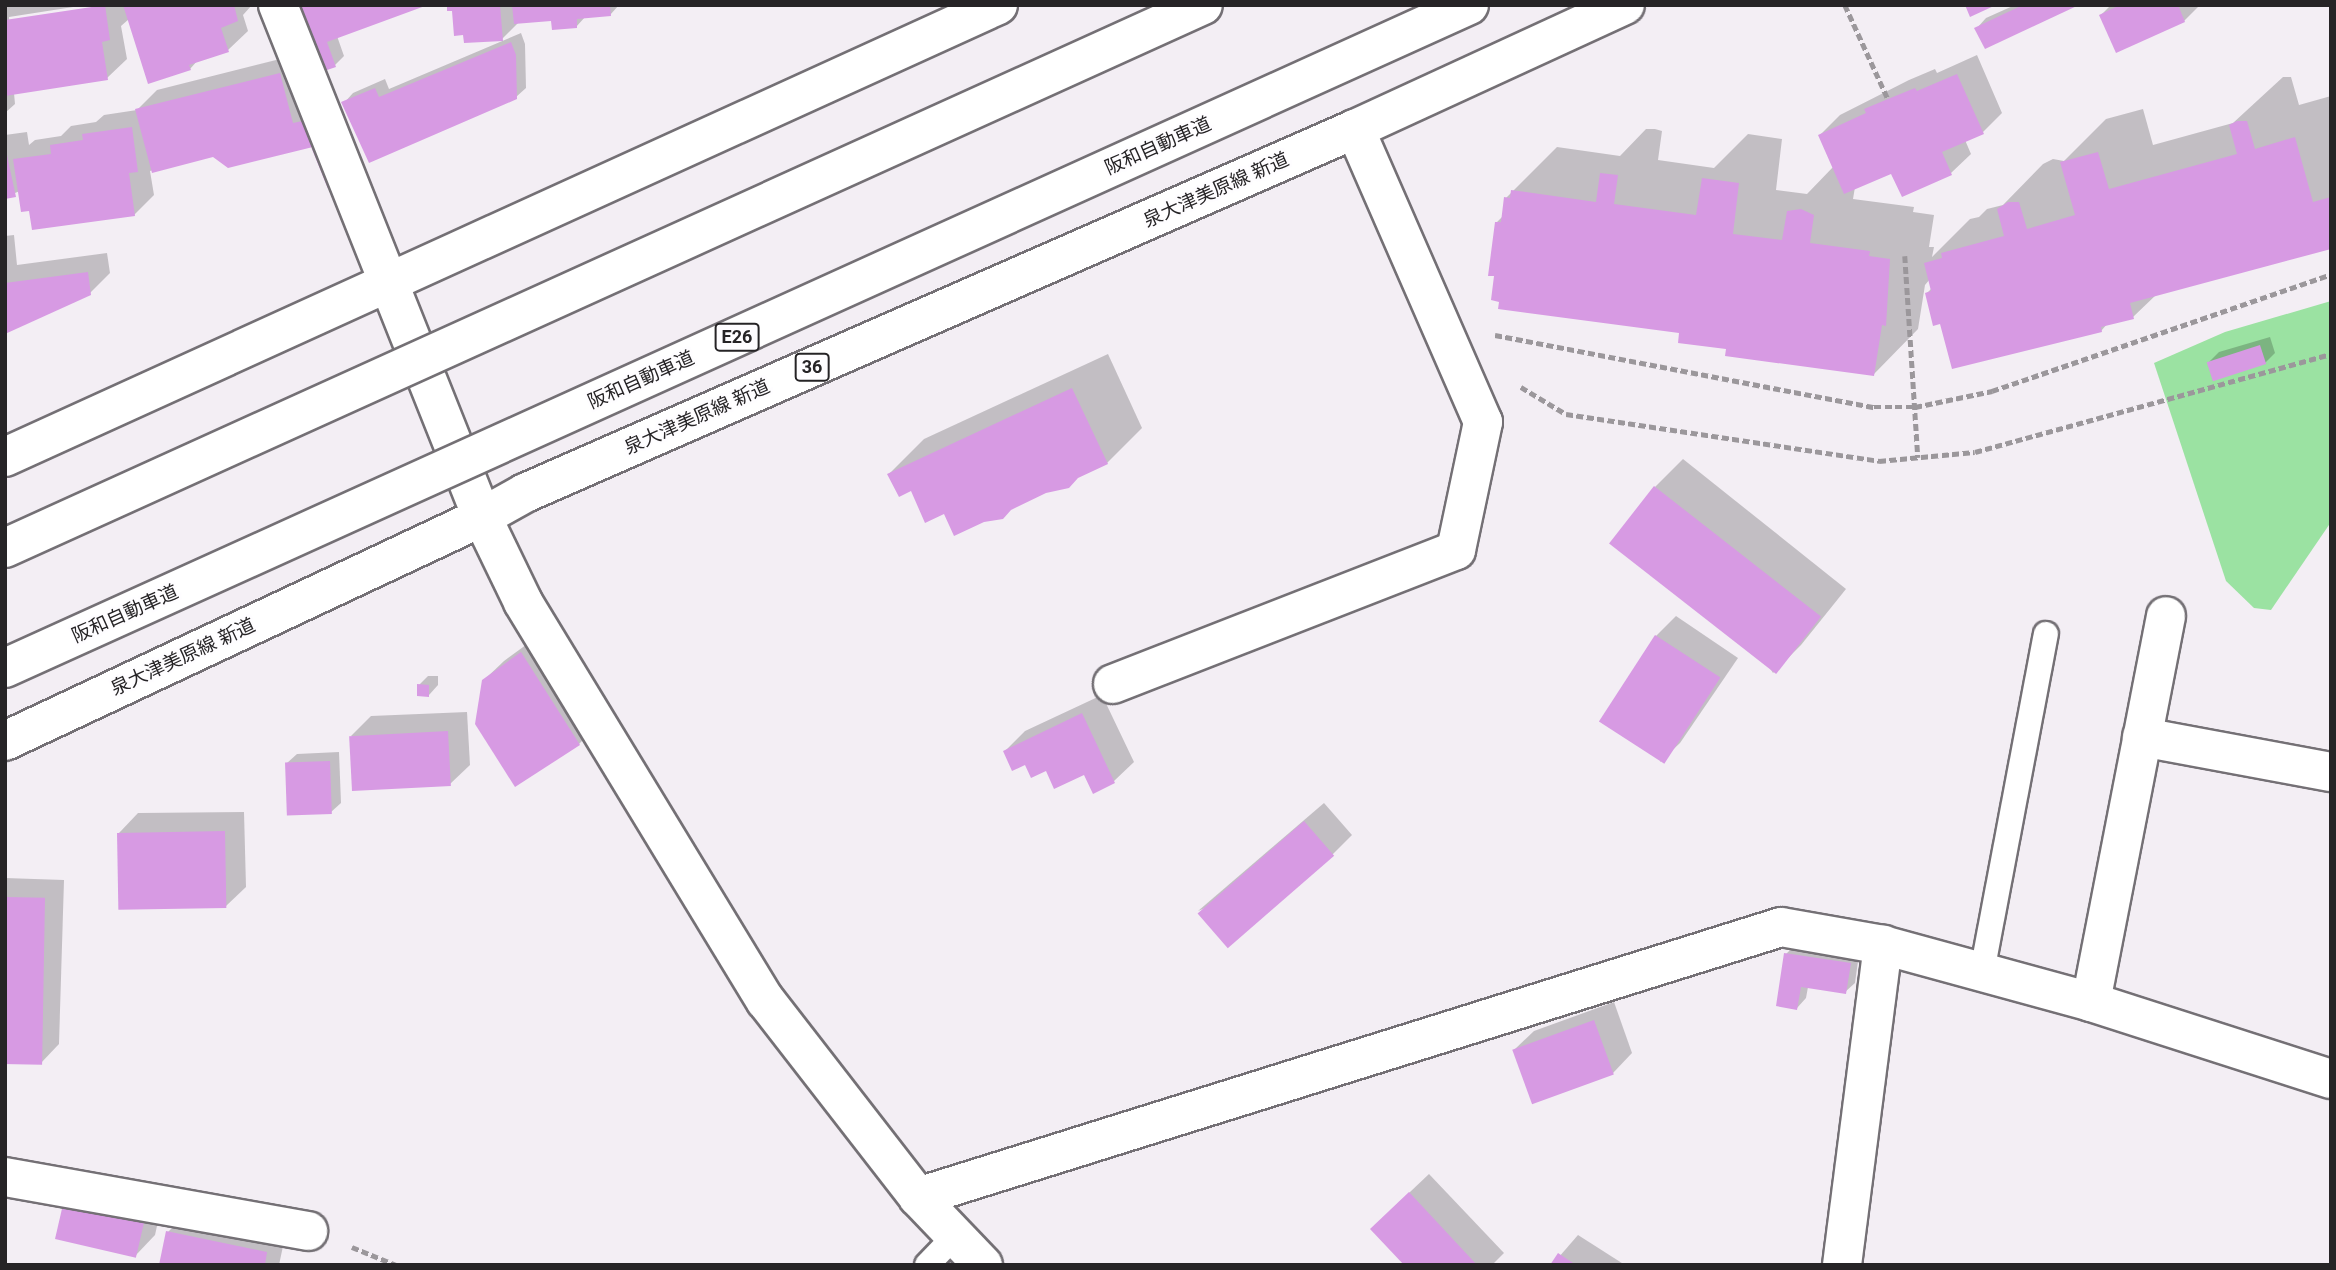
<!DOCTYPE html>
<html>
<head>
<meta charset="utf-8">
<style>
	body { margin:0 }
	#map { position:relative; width:2336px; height:1270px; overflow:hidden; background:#f3eef4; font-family:Roboto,"Noto Sans JP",sans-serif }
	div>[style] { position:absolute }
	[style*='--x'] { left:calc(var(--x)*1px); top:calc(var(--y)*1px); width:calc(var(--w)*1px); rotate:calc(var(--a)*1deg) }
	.green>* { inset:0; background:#9be2a2 }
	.shadow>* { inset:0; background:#0003 }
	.building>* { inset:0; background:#d79ae3; transform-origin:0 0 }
	.path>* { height:4.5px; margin-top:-2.25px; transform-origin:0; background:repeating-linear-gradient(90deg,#9b979b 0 7px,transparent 0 10.5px) }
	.roads { filter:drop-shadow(2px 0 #747075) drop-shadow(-2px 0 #747075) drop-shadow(0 2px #747075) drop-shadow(0 -2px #747075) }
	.lane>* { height:24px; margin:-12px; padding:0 12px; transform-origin:12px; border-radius:12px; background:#fff }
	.street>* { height:38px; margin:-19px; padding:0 19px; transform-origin:19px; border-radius:19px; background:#fff }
	.primary>* { height:38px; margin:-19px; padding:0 19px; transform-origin:19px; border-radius:19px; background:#fff }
	.bridges { filter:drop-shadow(2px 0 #747075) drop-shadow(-2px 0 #747075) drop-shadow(0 2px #747075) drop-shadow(0 -2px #747075) }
	.highway-bridge>* { height:38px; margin:-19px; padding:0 19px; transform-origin:19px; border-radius:19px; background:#fff }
	span { translate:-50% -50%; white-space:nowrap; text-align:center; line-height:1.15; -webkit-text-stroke:5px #fefdff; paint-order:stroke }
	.shield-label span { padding:2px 5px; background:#fefdff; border:2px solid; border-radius:5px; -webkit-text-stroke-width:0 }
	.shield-label { font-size:18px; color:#262426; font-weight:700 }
	.street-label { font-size:19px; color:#262426 }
	.frame { position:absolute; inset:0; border:7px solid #262426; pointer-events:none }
</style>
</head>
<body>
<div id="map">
	<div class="green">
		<div style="clip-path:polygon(2331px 301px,2331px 522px,2271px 610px,2254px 608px,2226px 581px,2154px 363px,2225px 332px)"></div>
	</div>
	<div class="shadow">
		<div style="clip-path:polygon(7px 5px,86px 5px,9px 17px,9px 21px,108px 5px,252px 5px,243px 15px,248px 31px,228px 50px,198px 60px,190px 69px,129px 19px,121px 26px,127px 59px,107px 78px,14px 93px,15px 104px,5px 113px)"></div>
		<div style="clip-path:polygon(295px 5px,420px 5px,337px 36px,344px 56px,335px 65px)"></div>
		<div style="clip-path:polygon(449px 5px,619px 5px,610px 15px,586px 16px,576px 27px,553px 20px,519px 22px,502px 39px)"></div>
		<div style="clip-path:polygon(2015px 5px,2075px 5px,1977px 28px,1986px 18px)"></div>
		<div style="clip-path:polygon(2111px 5px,2200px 5px,2184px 21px,2101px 15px)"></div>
		<div style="clip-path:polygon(521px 33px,525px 44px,526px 88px,516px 97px,344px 103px,353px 93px,385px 79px,389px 89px)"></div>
		<div style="clip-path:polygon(300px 54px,319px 144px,213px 155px,150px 171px,154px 195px,134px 215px,30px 209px,20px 191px,5px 197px,5px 135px,27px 132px,29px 145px,35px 140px,61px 136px,71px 126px,96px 122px,104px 115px,137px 110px,157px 90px)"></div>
		<div style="clip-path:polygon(1977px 55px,2002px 113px,1983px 132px,1965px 140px,1971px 154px,1951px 173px,1892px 171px,1855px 187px,1853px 199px,1914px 207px,1913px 212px,1934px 215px,1929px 247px,1934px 247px,1932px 257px,1970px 219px,1979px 217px,1987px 209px,2003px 205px,2043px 164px,2053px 159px,2064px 161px,2106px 119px,2143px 109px,2153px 145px,2233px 123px,2283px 77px,2291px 77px,2299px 105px,2331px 96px,2331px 247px,2157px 294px,2133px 317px,2108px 323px,2101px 331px,1941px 322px,1927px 293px,1932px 288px,1930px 279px,1925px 285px,1918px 329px,1874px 374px,1728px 347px,1496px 275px,1497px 222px,1504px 215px,1506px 198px,1557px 147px,1620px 156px,1646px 129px,1655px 129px,1662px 131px,1658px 160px,1714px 168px,1748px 134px,1782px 139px,1776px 190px,1807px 194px,1834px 166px,1820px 135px,1840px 115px,1909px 80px,1935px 69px,1937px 73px)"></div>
		<div style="clip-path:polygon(14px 235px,17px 265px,107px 253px,110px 273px,90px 293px,5px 332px,5px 236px)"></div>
		<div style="clip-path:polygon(2270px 337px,2275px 353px,2265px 363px,2209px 362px,2219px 352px)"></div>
		<div style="clip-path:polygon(1108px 354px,1142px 428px,1107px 463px,945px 512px,889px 474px,924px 439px)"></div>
		<div style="clip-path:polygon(1683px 459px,1846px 589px,1801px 645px,1773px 673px,1655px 487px)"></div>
		<div style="clip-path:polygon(1676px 616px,1738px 658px,1680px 743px,1660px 762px,1656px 636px)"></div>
		<div style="clip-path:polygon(541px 634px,599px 724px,579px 744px,515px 785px,483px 681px,504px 661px)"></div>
		<div style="clip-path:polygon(428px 676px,438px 676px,438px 685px,429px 695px,419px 685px)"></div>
		<div style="clip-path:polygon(1102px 695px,1134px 762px,1114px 781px,1094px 792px,1085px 773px,1046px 769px,1026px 763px,1005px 751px,1025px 731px)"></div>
		<div style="clip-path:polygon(467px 712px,470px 765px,450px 784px,351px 736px,371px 716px)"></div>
		<div style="clip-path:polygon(339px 752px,341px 803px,331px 812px,287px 763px,297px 754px)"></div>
		<div style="clip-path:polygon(1324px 803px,1352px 835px,1332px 855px,1198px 911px)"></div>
		<div style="clip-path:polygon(244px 812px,246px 887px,226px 906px,119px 833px,138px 813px)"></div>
		<div style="clip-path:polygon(5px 878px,64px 880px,59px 1044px,40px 1064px,5px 1062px)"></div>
		<div style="clip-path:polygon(1796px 944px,1859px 954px,1855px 983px,1845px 992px,1808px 987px,1806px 998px,1797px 1008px,1786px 954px)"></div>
		<div style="clip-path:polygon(1614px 1002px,1632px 1053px,1613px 1073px,1514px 1050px,1534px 1031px)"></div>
		<div style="clip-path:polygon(1429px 1174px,1504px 1253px,1492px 1265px,1406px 1265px,1391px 1210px)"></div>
		<div style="clip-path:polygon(163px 1199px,155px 1235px,136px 1255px,66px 1201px)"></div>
		<div style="clip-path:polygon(188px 1212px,286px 1232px,279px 1265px,161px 1265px,168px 1232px)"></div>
		<div style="clip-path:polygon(1578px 1235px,1625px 1265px,1552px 1265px)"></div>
	</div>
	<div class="building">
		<div style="clip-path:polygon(105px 5px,110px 40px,102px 42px,108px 80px,5px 96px,5px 20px)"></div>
		<div style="clip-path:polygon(123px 5px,234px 5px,238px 21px,221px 28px,229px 52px,189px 65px,191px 70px,148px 84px)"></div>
		<div style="clip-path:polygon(294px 5px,425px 6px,327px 42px,336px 67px,318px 73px)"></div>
		<div style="clip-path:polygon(447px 5px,500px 5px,503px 41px,464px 43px,463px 35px,454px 36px,452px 11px,447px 11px)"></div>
		<div style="clip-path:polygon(512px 5px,610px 5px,611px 16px,577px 19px,577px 28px,552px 30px,551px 21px,514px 24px)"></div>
		<div style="clip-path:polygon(1965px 5px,1996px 5px,1970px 17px)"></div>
		<div style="clip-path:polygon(2023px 5px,2079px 5px,1985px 49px,1974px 28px)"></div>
		<div style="clip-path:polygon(2120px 5px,2178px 5px,2185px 22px,2116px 53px,2099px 15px)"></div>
		<div style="clip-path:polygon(511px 42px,516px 55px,517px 99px,369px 163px,341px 102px,375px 88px,379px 97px)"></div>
		<div style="clip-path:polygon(280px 73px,293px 123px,307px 120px,317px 146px,228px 168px,213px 157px,152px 173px,135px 109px)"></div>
		<div style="clip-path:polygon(1957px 74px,1984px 134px,1942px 152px,1952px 175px,1902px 197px,1891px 174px,1844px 194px,1818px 135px,1866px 113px,1864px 109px,1888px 99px,1915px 88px,1917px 91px)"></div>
		<div style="clip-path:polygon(2237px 121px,2247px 121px,2255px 149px,2295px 137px,2313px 202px,2331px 197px,2331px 249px,2130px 303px,2134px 319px,2101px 327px,2102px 332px,1952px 369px,1940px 324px,1933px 326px,1925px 293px,1931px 291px,1924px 263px,1942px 258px,1941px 253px,2004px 236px,1997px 209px,2008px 202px,2019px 202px,2027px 229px,2075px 215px,2060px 162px,2098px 152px,2109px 189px,2237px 154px,2229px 125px)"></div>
		<div style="clip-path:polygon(132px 127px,138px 172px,129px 173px,135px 216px,32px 230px,29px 211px,21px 212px,13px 159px,51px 154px,50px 145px,83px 140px,82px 134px)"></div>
		<div style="left:320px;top:145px;width:43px;height:9px;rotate:68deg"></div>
		<div style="clip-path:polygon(5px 146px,16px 197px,5px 199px)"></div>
		<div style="clip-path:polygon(1600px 173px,1618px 175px,1614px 204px,1696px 215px,1702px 178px,1739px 183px,1733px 234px,1782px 240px,1787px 211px,1801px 209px,1814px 215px,1810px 243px,1870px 251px,1869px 256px,1890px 259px,1886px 326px,1882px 325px,1874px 376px,1725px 356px,1726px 349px,1678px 343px,1679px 333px,1498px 309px,1499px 302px,1491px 300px,1494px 276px,1488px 276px,1495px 222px,1501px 222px,1504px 197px,1510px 198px,1511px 190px,1596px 202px)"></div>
		<div style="clip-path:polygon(88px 272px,91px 295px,5px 334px,5px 283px)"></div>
		<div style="left:2260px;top:345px;width:20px;height:56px;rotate:72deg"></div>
		<div style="clip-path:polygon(1072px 388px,1108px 464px,1078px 478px,1069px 488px,1046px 493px,1011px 510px,1003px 519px,984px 522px,954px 536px,944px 514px,925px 523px,911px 491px,899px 497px,887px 474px)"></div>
		<div style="left:1654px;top:486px;width:212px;height:73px;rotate:38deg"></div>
		<div style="left:1655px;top:635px;width:78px;height:103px;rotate:33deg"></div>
		<div style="clip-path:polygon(521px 652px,580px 745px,515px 787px,475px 724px,482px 680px)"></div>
		<div style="clip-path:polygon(417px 684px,429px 685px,429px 697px,417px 696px)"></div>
		<div style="clip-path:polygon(1082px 713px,1115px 783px,1093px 794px,1084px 775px,1054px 789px,1046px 771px,1031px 778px,1025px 765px,1012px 771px,1003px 751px)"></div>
		<div style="left:448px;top:731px;width:55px;height:99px;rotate:87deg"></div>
		<div style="left:330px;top:761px;width:53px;height:45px;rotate:88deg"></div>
		<div style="left:1304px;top:821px;width:46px;height:141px;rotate:49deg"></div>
		<div style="left:225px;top:831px;width:77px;height:108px;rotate:89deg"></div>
		<div style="left:5px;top:897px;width:40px;height:167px;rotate:1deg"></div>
		<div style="clip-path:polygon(1784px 953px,1851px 963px,1846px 994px,1801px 987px,1797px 1010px,1776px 1006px)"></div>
		<div style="left:1594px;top:1020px;width:58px;height:87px;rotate:70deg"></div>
		<div style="clip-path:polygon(1409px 1192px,1477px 1265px,1404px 1265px,1370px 1229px)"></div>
		<div style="left:64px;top:1200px;width:83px;height:40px;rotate:13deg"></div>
		<div style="clip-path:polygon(166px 1231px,267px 1252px,265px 1265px,159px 1265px)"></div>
		<div style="clip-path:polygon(1558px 1253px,1576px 1265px,1550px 1265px)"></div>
	</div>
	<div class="path">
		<div style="--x:1845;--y:5;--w:103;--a:65.4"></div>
		<div style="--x:1905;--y:256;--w:202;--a:86.3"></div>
		<div style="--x:1495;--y:335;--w:386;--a:10.8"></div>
		<div style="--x:1874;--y:407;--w:41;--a:0"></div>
		<div style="--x:1915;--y:407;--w:79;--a:-11.7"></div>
		<div style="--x:1992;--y:391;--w:359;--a:-19"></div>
		<div style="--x:1521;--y:387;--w:52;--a:31"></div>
		<div style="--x:1566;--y:414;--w:317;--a:8.5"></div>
		<div style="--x:1879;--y:461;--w:96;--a:-5.4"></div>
		<div style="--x:1975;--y:452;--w:369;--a:-15.4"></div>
		<div style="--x:352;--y:1247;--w:48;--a:22.2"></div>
	</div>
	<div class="roads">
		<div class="lane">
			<div style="--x:1982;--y:972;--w:344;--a:-79.3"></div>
			<div style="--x:927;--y:1265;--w:42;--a:-46"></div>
		</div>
		<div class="street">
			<div style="--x:278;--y:5;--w:551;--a:68.28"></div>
			<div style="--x:482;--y:517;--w:94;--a:64.2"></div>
			<div style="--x:523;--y:602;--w:467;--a:58.7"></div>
			<div style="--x:766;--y:1001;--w:248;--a:52.2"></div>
			<div style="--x:918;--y:1197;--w:94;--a:46.3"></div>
			<div style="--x:1113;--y:684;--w:368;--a:-21.3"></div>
			<div style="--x:1456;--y:550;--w:131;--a:-78.1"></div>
			<div style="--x:1483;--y:422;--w:320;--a:-113.6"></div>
			<div style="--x:2142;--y:737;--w:192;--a:10.5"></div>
			<div style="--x:2091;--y:1002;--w:393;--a:-79"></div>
			<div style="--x:5;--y:1177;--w:308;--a:10.1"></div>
			<div style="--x:918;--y:1197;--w:904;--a:-17.37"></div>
			<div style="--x:1781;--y:927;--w:104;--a:10"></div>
			<div style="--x:1883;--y:945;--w:216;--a:15.3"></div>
			<div style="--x:2091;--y:1002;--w:252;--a:17.8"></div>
			<div style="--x:1842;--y:1265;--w:323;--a:-82.7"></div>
		</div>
		<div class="primary">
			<div style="--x:5;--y:457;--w:1091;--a:-24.47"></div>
			<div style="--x:5;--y:741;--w:527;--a:-25.15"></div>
			<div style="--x:482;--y:517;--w:49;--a:-29.2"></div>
			<div style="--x:525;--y:493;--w:906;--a:-23.68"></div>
			<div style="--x:1355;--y:129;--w:297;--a:-24.7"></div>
		</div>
	</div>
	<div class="bridges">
		<div class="highway-bridge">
			<div style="--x:5;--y:548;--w:1315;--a:-24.38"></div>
			<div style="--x:5;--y:668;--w:1607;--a:-24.36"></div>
		</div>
	</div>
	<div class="shield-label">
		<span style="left:737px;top:337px">E26</span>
		<span style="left:812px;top:367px">36</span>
	</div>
	<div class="street-label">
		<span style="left:1158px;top:146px;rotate:-24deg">阪和自動車道</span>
		<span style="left:1216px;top:190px;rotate:-24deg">泉大津美原線 新道</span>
		<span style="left:641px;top:380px;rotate:-24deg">阪和自動車道</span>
		<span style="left:697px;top:417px;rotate:-24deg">泉大津美原線 新道</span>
		<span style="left:125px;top:614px;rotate:-24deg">阪和自動車道</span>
		<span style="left:183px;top:657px;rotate:-25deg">泉大津美原線 新道</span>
	</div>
	<div class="frame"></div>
</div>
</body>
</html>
